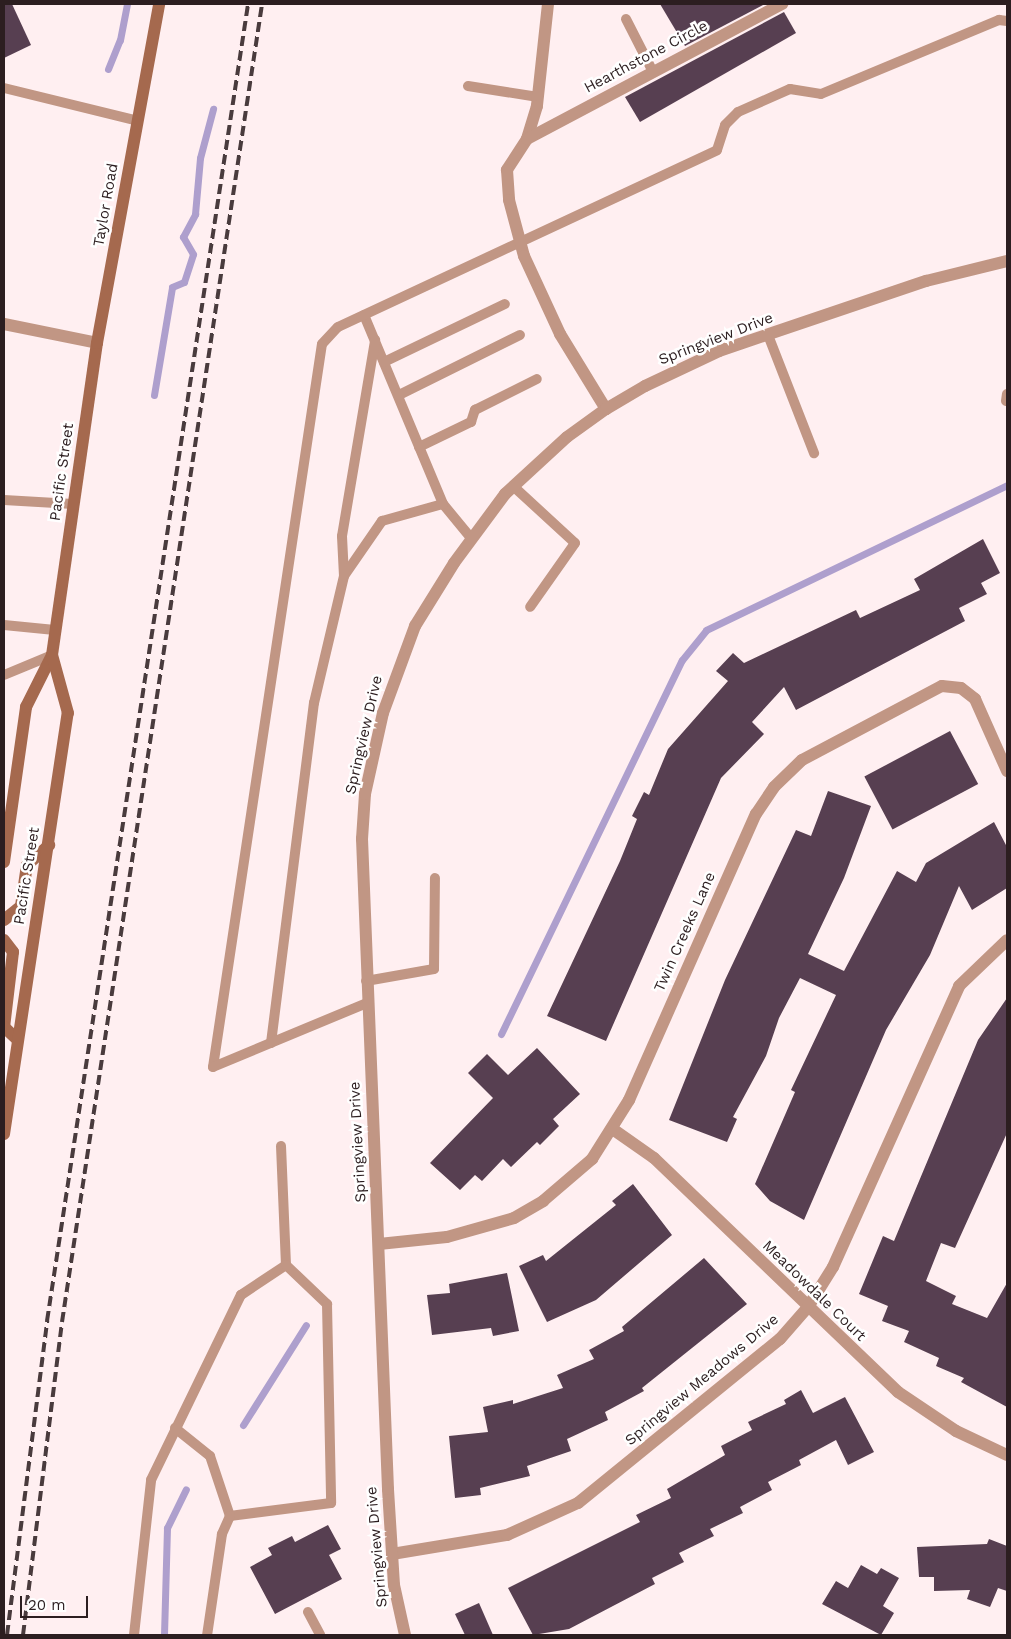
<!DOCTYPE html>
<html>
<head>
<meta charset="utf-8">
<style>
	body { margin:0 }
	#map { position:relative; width:1011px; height:1639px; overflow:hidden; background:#ffeff1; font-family:"Work Sans",sans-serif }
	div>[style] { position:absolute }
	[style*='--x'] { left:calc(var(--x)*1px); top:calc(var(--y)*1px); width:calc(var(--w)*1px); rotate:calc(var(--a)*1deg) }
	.stream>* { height:7px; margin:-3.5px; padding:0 3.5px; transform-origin:3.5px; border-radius:3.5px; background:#ae9fcd }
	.building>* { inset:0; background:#573f51; transform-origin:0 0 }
	.service>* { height:10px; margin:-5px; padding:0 5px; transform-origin:5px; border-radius:5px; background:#c19684 }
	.minor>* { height:12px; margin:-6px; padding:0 6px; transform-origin:6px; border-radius:6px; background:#c19684 }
	.tertiary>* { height:12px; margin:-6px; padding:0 6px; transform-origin:6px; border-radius:6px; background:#c19684 }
	.secondary>* { height:12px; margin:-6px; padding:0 6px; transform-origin:6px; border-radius:6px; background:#a5694e }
	.rail>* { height:4px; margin-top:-2px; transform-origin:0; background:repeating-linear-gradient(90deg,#493b3d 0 10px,transparent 0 15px) }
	span { translate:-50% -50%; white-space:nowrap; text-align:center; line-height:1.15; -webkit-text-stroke:5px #fff; paint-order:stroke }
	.street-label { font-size:15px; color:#2c1e20 }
	.frame { position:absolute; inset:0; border:5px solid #2c1e20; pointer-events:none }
	.scale { position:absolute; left:20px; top:1596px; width:68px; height:22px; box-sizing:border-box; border:2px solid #2c1e20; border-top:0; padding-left:6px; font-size:15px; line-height:18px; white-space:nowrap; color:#2c1e20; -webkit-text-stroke:4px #fff; paint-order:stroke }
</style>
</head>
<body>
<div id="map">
	<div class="stream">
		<div style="--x:108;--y:69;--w:31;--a:-68"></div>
		<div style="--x:120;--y:40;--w:37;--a:-79"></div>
		<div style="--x:154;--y:395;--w:109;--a:-80.5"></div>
		<div style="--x:172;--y:287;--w:13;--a:-23"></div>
		<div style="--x:184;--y:282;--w:29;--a:-72"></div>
		<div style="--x:193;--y:254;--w:20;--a:-120"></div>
		<div style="--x:183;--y:237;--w:26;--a:-62"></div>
		<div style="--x:195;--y:214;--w:56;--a:-84.9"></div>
		<div style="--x:200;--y:158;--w:51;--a:-75.1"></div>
		<div style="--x:501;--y:1034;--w:415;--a:-64.2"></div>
		<div style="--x:682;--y:660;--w:38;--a:-51"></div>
		<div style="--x:706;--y:630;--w:334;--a:-25.7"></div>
		<div style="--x:243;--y:1425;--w:118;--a:-57.8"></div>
		<div style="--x:164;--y:1635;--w:107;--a:-88.4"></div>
		<div style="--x:167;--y:1528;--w:43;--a:-64"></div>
	</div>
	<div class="building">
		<div style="clip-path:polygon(4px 4px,12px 4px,31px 45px,4px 58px)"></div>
		<div style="clip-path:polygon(660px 4px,765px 4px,685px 46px)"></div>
		<div style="clip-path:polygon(784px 12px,796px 33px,640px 122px,625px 97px)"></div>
		<div style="clip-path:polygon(983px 539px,1000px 573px,981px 583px,987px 594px,959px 608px,965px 621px,796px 710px,784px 687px,752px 722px,764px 734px,721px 778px,606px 1041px,547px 1016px,620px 861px,637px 819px,632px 816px,644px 792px,649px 795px,668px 749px,728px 681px,716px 671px,733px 653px,744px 663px,856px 610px,860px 618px,920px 590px,914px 579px)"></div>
		<div style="left:950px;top:731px;width:60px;height:97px;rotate:62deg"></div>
		<div style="clip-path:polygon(828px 791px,871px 806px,844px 878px,808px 954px,844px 971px,897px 871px,916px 882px,926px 863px,994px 822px,1007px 847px,1007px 888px,972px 910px,959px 886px,930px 955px,886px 1030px,804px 1220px,770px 1201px,755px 1184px,795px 1092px,791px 1090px,836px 995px,800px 978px,779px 1018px,766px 1056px,733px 1117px,737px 1119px,727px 1142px,669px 1120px,725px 980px,796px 830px,811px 836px)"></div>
		<div style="clip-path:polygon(1007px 998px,1007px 1133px,955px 1248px,941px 1243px,926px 1281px,956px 1296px,952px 1304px,987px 1318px,1007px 1283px,1007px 1407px,961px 1382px,964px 1378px,936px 1366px,939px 1358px,904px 1342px,909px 1331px,882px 1321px,888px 1306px,859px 1294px,883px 1236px,894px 1241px,978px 1040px)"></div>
		<div style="clip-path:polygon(537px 1048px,580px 1094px,553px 1119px,559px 1126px,540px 1145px,537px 1142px,511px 1167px,503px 1159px,482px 1181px,475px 1175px,460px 1190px,430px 1163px,493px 1098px,468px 1073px,487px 1054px,508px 1075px)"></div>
		<div style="clip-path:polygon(633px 1184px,672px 1235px,596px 1300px,547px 1322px,519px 1266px,543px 1255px,546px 1261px,616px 1205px,612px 1201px)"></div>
		<div style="clip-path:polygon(704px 1258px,747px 1304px,642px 1388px,644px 1391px,605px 1412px,608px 1420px,567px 1439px,571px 1451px,527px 1466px,530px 1476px,480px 1488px,481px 1495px,455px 1498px,449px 1436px,488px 1432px,483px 1407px,513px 1400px,513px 1404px,563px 1388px,557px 1375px,594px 1359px,589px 1350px,624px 1331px,622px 1327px)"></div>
		<div style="clip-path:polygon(507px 1273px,519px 1331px,493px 1336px,491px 1328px,432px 1335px,427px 1295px,450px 1293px,449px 1284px)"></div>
		<div style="clip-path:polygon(801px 1390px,813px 1413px,845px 1397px,874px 1452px,848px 1465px,836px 1440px,799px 1460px,801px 1465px,768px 1482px,772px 1490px,740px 1507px,743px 1513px,710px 1529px,714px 1536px,679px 1553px,684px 1562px,652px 1578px,655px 1584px,569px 1629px,533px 1635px,508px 1588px,640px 1522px,636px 1515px,671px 1498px,667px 1489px,725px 1455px,721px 1446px,752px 1430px,748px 1422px,786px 1404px,784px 1400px)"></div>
		<div style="clip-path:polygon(328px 1525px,341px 1549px,329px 1555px,342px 1579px,275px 1614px,250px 1567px,272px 1555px,268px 1548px,292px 1536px,295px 1542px)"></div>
		<div style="clip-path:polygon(989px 1539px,1007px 1546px,1007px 1591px,998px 1588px,990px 1607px,967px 1599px,970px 1590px,934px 1591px,934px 1577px,919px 1577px,917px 1547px,987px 1544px)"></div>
		<div style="clip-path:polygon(861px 1565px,877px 1574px,881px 1568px,899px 1578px,883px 1606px,894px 1613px,881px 1635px,822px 1604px,836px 1581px,848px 1588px)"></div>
		<div style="clip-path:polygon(479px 1603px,493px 1635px,465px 1635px,455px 1614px)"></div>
	</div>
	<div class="service">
		<div style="--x:626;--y:19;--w:59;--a:63"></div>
		<div style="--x:468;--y:86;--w:71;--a:8.9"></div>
		<div style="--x:4;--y:88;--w:138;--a:13.8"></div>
		<div style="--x:364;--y:315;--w:205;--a:67.3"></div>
		<div style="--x:443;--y:504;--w:44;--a:50.5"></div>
		<div style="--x:768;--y:335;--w:127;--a:68.7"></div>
		<div style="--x:384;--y:362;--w:134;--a:-25.6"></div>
		<div style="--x:399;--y:395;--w:135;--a:-26.4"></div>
		<div style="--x:1006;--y:401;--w:7;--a:-82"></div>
		<div style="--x:419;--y:447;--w:58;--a:-25.7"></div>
		<div style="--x:471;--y:422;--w:13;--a:-72"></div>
		<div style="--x:475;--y:410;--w:69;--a:-26.6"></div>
		<div style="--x:513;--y:486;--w:84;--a:42.6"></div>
		<div style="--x:575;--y:543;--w:78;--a:125.1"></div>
		<div style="--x:4;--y:500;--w:69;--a:3.3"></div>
		<div style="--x:344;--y:576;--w:40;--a:-92.9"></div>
		<div style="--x:342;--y:536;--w:199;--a:-80.4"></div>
		<div style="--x:4;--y:625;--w:51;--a:5.6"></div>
		<div style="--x:4;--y:675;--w:52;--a:-22.6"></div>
		<div style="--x:366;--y:981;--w:69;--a:-10"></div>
		<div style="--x:434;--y:969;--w:91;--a:-89.4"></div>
		<div style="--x:271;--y:1043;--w:343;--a:-82.8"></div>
		<div style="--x:314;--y:703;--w:130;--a:-76.7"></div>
		<div style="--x:344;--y:576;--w:67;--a:-55.4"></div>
		<div style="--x:382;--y:521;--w:63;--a:-15.6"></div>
		<div style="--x:213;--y:1067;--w:731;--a:-81.43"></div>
		<div style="--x:322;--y:344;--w:23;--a:-47"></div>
		<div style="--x:338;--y:327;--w:418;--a:-25"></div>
		<div style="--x:717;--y:150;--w:26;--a:-72"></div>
		<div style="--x:725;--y:125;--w:18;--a:-45"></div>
		<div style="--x:738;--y:112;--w:57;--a:-23.9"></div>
		<div style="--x:790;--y:89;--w:31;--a:9"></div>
		<div style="--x:821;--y:94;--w:193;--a:-22.6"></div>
		<div style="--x:999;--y:20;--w:8;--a:7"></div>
		<div style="--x:213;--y:1067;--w:167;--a:-22.6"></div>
		<div style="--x:281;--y:1146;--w:119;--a:87.6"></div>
		<div style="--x:175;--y:1428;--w:45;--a:38.7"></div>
		<div style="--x:210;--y:1456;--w:63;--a:71.6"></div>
		<div style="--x:308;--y:1612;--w:26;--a:62"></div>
		<div style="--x:134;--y:1635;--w:156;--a:-83.7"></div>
		<div style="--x:151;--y:1480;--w:206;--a:-64.1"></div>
		<div style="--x:241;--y:1295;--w:54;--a:-33.7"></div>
		<div style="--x:286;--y:1265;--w:57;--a:43.6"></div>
		<div style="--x:327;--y:1304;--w:199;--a:88.8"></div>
		<div style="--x:331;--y:1503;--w:102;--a:172.7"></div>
		<div style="--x:230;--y:1516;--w:20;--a:114"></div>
		<div style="--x:222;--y:1534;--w:102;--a:98.4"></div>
	</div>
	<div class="minor">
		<div style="--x:548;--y:4;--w:103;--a:96.2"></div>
		<div style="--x:537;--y:106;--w:34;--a:107"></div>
		<div style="--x:527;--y:139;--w:37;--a:123"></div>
		<div style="--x:507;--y:170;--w:30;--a:86"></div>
		<div style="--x:509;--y:200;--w:58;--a:75"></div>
		<div style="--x:524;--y:256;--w:86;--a:65.2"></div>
		<div style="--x:560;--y:334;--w:88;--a:58.5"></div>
		<div style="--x:527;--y:139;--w:289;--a:-27.9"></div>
		<div style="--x:4;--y:324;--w:95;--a:11.5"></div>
		<div style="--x:614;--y:1130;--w:49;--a:35"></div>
		<div style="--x:654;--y:1158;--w:338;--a:43.8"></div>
		<div style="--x:898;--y:1392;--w:70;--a:33.9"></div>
		<div style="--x:956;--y:1431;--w:56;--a:25.2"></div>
		<div style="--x:379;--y:1244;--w:68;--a:-5.9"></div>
		<div style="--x:447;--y:1237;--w:70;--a:-15.8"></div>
		<div style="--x:514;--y:1218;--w:34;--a:-30"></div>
		<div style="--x:543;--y:1201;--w:65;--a:-40.6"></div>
		<div style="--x:592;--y:1159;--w:70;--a:-57.9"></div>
		<div style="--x:629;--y:1100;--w:313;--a:-66.1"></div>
		<div style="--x:756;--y:814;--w:32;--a:-56"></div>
		<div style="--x:774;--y:787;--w:39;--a:-44"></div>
		<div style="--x:802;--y:760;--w:158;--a:-27.9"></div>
		<div style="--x:942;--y:686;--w:19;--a:6"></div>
		<div style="--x:961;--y:688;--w:18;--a:38"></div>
		<div style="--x:975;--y:699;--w:79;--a:66"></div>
		<div style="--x:392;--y:1554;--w:117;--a:-9.4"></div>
		<div style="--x:507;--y:1535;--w:78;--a:-24.3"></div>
		<div style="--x:578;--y:1503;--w:260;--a:-39.1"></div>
		<div style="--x:780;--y:1339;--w:43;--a:-48.8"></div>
		<div style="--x:808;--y:1307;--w:47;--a:-58"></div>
		<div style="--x:833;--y:1267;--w:308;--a:-65.8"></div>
		<div style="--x:959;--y:986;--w:66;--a:-43.8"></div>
	</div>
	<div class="tertiary">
		<div style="--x:405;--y:1635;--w:51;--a:-102.4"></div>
		<div style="--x:394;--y:1585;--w:96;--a:-93.6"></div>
		<div style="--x:388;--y:1489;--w:651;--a:-92.29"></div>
		<div style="--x:362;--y:839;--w:45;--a:-86.2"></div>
		<div style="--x:365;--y:794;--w:83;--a:-77.5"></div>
		<div style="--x:383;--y:713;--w:93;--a:-69.8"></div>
		<div style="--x:415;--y:626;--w:74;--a:-58.2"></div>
		<div style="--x:454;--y:563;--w:86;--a:-53.5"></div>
		<div style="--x:505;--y:494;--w:84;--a:-42.6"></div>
		<div style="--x:567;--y:437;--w:48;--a:-35.7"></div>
		<div style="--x:606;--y:409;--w:45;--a:-30.5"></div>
		<div style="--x:645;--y:386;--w:82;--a:-25.3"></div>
		<div style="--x:719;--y:351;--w:219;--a:-18.7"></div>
		<div style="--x:926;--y:281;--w:83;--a:-13.9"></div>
	</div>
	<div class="secondary">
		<div style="--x:4;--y:862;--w:157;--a:-81.9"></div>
		<div style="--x:26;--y:707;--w:58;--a:-63.4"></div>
		<div style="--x:52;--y:655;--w:315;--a:-81.8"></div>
		<div style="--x:97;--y:343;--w:345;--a:-79.6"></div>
		<div style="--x:4;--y:920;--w:22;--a:-39"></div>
		<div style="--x:21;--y:906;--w:41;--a:-81.7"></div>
		<div style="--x:27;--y:865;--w:30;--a:-42"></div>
		<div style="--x:4;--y:940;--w:15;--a:53"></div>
		<div style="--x:13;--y:952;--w:76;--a:96.8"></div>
		<div style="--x:4;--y:1027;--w:18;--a:43"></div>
		<div style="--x:4;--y:1134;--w:426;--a:-81.4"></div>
		<div style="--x:68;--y:713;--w:60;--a:-105.4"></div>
	</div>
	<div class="rail">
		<div style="--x:7;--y:1635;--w:317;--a:-82.7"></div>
		<div style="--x:47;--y:1321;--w:1332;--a:-81.32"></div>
		<div style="--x:23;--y:1635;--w:315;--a:-82.9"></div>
		<div style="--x:62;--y:1322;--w:1333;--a:-81.37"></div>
	</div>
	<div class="street-label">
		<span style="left:646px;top:57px;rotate:-28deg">Hearthstone Circle</span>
		<span style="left:106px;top:205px;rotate:-80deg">Taylor Road</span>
		<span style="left:716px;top:339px;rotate:-21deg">Springview Drive</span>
		<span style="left:62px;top:472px;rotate:-82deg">Pacific Street</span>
		<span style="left:364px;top:735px;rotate:-77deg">Springview Drive</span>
		<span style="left:27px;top:876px;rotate:-81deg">Pacific Street</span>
		<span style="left:685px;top:932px;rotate:-66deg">Twin Creeks Lane</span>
		<span style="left:358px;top:1142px;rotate:-93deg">Springview Drive</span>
		<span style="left:814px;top:1291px;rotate:44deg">Meadowdale Court</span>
		<span style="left:702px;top:1380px;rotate:-40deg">Springview Meadows Drive</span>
		<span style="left:377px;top:1547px;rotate:-95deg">Springview Drive</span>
	</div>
	<div class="frame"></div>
	<div class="scale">20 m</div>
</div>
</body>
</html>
